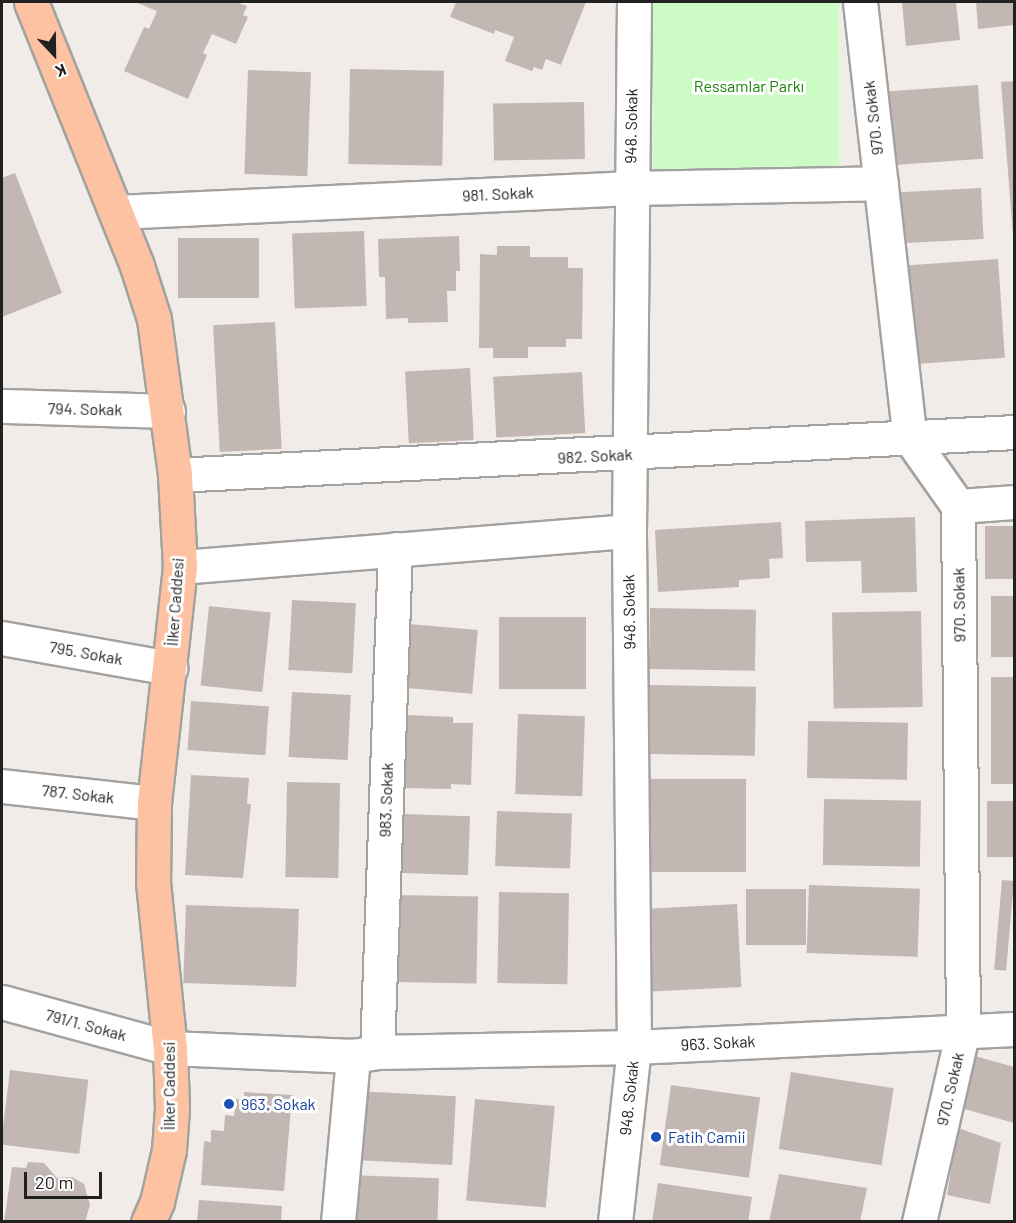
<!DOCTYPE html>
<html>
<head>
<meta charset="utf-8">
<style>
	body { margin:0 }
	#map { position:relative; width:1016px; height:1223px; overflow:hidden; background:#f2ece8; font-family:Barlow,sans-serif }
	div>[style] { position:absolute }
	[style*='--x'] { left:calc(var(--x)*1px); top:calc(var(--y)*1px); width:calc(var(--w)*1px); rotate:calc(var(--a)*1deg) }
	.park>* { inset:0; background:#cdfbc6; transform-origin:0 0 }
	.building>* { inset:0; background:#c3b7b4; transform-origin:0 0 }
	.roads { filter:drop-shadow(2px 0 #a2a2a2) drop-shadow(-2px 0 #a2a2a2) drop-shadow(0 2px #a2a2a2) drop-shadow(0 -2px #a2a2a2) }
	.minor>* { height:33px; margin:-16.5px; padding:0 16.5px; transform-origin:16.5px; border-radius:16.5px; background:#fff }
	.major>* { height:33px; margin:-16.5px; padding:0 16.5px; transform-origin:16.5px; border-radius:16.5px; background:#fdc2a1 }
	.dots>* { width:16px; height:16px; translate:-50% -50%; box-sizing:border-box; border:3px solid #fff; border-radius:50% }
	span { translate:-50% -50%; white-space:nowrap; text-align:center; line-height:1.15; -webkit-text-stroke:6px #fff; paint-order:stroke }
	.park-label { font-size:16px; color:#1b840a }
	.street-label { font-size:16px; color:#212121 }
	.transit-label { font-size:16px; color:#164399 }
	.left { translate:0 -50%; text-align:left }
	.frame { position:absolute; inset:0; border:3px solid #212121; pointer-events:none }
	.north { position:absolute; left:24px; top:24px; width:60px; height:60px; -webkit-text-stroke:4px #fff; paint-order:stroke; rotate:158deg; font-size:16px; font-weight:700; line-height:24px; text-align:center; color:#212121 }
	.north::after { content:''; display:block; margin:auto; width:21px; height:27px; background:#212121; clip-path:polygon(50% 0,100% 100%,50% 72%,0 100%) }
	.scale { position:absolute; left:24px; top:1172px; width:78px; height:27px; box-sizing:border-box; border:3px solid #212121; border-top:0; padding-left:8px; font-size:18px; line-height:21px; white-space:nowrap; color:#212121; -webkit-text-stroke:4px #fff; paint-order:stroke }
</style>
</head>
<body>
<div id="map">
	<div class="park">
		<div style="left:653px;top:2px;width:186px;height:169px"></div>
	</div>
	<div class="building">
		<div style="clip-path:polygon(135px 2px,236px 2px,247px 6px,243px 15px,248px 17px,236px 44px,212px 34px,203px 53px,207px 55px,188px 99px,124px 71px,144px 27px,149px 29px,157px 11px)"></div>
		<div style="clip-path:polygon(456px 2px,586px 2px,561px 65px,546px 59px,542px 70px,534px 67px,532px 71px,505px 61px,514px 37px,495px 30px,494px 34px,450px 17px)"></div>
		<div style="clip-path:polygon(902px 2px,956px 2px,960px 40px,906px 46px)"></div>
		<div style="clip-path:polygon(976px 2px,1014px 2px,1014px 25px,978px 29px)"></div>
		<div style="left:350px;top:69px;width:94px;height:95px;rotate:1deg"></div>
		<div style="left:248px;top:70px;width:63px;height:104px;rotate:2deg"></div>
		<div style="clip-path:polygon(1014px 81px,1014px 235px,1013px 236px,1001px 82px)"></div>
		<div style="left:978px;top:85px;width:74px;height:89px;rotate:86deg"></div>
		<div style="left:584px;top:102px;width:57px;height:91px;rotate:89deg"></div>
		<div style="clip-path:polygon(15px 173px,62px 293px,2px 317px,2px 178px)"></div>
		<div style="left:981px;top:188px;width:51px;height:87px;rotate:87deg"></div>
		<div style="left:364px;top:231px;width:75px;height:72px;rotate:88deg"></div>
		<div style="clip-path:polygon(459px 236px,460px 271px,456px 271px,456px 291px,447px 291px,448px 322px,408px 323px,408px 318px,386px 319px,385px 277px,379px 277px,378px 239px)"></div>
		<div style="left:178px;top:238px;width:81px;height:60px"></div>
		<div style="clip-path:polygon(497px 246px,530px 246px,530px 257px,568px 257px,568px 268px,583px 268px,582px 339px,566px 339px,566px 347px,528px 347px,528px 358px,493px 358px,493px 348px,479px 348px,480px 254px,497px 255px)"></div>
		<div style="left:998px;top:259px;width:99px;height:97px;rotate:86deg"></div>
		<div style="left:275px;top:322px;width:127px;height:62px;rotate:87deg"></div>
		<div style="left:470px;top:368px;width:72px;height:65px;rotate:87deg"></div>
		<div style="left:582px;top:372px;width:61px;height:89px;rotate:87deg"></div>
		<div style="clip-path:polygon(915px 517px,917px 592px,862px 593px,861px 561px,806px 562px,805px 521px)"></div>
		<div style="clip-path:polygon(781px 522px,783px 558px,769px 559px,770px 578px,739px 580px,739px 587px,658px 592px,655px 530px)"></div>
		<div style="left:985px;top:526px;width:29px;height:53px"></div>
		<div style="left:991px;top:596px;width:23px;height:61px"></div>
		<div style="left:292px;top:600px;width:64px;height:70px;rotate:3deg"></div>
		<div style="left:209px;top:606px;width:62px;height:80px;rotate:6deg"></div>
		<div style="left:650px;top:608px;width:106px;height:61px;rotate:1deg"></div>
		<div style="left:921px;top:611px;width:96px;height:89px;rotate:89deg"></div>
		<div style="left:499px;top:617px;width:87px;height:72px"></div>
		<div style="left:409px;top:624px;width:69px;height:64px;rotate:5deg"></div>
		<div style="left:991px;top:677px;width:23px;height:107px"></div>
		<div style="left:649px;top:685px;width:107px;height:69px;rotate:1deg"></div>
		<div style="left:292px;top:692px;width:59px;height:65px;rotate:3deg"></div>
		<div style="left:191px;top:701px;width:78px;height:49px;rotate:4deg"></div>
		<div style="left:518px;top:714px;width:67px;height:80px;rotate:2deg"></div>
		<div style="clip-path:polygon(407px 715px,453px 717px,453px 723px,473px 723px,471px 785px,451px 784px,451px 789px,404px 788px)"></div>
		<div style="left:808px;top:721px;width:100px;height:57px;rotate:1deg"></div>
		<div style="clip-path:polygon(191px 775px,249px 778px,247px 804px,251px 804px,243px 878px,185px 875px)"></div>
		<div style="left:648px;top:779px;width:98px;height:93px"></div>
		<div style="left:287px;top:782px;width:53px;height:95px;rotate:1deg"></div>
		<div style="left:824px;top:799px;width:97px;height:66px;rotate:1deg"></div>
		<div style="left:987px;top:801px;width:27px;height:56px"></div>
		<div style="left:497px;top:811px;width:75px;height:55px;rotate:2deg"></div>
		<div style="left:404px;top:814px;width:66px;height:59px;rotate:2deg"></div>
		<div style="left:1002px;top:880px;width:12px;height:90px;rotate:5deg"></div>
		<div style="left:809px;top:885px;width:111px;height:68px;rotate:2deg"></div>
		<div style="left:746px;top:889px;width:60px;height:56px"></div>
		<div style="left:499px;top:892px;width:70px;height:91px;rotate:1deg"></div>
		<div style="left:396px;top:895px;width:82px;height:87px;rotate:1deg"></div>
		<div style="left:737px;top:904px;width:83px;height:90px;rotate:87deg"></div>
		<div style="left:186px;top:905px;width:113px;height:78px;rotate:2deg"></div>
		<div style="clip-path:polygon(975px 1056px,1014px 1067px,1014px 1123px,961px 1108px)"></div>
		<div style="left:10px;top:1070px;width:79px;height:75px;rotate:7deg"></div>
		<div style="left:791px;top:1072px;width:104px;height:78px;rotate:9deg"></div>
		<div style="left:671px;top:1085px;width:90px;height:81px;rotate:8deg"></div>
		<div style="left:357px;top:1091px;width:99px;height:69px;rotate:3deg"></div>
		<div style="clip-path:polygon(244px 1092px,292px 1095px,284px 1191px,201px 1185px,204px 1141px,211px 1142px,211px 1130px,224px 1131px,225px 1115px,234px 1116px,236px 1099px,244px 1100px)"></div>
		<div style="left:475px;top:1099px;width:80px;height:102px;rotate:5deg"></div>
		<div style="clip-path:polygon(958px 1128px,1001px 1143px,990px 1204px,947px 1195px)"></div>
		<div style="clip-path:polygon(28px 1162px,44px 1163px,57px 1178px,72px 1177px,84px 1184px,90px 1205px,85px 1222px,4px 1222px,12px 1167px,26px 1168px)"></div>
		<div style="clip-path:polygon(779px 1174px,867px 1188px,860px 1222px,769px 1222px)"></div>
		<div style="left:348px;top:1175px;width:91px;height:47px;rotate:2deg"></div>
		<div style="clip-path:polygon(658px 1183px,752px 1197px,748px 1222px,652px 1222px)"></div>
		<div style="clip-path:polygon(199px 1200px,282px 1206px,281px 1222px,197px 1222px)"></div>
	</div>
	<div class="roads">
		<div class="minor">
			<div style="--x:860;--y:2;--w:439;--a:83.5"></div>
			<div style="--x:910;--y:438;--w:83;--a:54.8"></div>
			<div style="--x:958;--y:506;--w:524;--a:89.45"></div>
			<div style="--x:963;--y:1030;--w:197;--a:102.9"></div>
			<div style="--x:116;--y:212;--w:515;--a:-2.67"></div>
			<div style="--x:630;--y:188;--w:251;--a:-1.1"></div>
			<div style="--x:2;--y:406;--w:166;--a:1.7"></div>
			<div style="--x:175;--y:475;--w:840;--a:-2.93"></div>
			<div style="--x:958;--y:506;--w:56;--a:-4.1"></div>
			<div style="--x:180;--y:567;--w:450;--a:-4.6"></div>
			<div style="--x:2;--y:638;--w:171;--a:10.1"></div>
			<div style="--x:2;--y:786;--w:153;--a:6.4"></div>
			<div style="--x:2;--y:1002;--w:174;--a:15.3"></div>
			<div style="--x:170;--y:1048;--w:183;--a:2.5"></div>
			<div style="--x:353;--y:1056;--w:24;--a:-9"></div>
			<div style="--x:377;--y:1052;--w:257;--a:-1.1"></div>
			<div style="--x:634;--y:1047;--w:380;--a:-2.7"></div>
			<div style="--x:377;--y:1052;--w:503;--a:-87.95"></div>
			<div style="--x:338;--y:1222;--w:167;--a:-84.8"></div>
			<div style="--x:615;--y:1222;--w:176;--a:-83.8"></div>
			<div style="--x:634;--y:1047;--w:516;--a:-90.56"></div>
			<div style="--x:629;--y:531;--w:529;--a:-89.46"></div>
		</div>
		<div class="major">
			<div style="--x:31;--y:2;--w:284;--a:68.1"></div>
			<div style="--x:137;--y:266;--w:56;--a:72.2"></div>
			<div style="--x:154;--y:319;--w:157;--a:82.3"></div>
			<div style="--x:175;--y:475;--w:92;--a:86.9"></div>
			<div style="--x:180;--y:567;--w:237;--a:96.3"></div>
			<div style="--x:154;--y:803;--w:79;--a:90.7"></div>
			<div style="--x:153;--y:882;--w:167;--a:84.2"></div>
			<div style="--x:170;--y:1048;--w:60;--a:88.1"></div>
			<div style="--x:172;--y:1108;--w:42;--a:94.1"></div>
			<div style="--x:169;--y:1150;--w:53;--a:103"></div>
			<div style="--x:157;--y:1202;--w:22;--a:114"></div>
		</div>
	</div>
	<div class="dots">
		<div style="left:229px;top:1104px;background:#1a4fb4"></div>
		<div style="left:656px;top:1137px;background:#1a4fb4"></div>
	</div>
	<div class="park-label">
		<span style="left:749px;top:86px">Ressamlar Parkı</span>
	</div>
	<div class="street-label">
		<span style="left:873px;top:118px;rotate:-97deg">970. Sokak</span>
		<span style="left:631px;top:126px;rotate:-89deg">948. Sokak</span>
		<span style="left:498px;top:194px;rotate:-3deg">981. Sokak</span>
		<span style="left:85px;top:409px;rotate:1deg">794. Sokak</span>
		<span style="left:595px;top:456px;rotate:-3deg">982. Sokak</span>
		<span style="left:175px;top:602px;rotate:-86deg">İlker Caddesi</span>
		<span style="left:959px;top:605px;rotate:-91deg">970. Sokak</span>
		<span style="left:629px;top:612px;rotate:-91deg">948. Sokak</span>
		<span style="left:86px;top:653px;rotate:10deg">795. Sokak</span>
		<span style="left:78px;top:794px;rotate:6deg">787. Sokak</span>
		<span style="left:386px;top:800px;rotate:-88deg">983. Sokak</span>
		<span style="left:86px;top:1025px;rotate:15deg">791/1. Sokak</span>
		<span style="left:718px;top:1043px;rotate:-3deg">963. Sokak</span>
		<span style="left:169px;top:1086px;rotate:-90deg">İlker Caddesi</span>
		<span style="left:950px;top:1089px;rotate:-77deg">970. Sokak</span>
		<span style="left:629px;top:1098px;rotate:-84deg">948. Sokak</span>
	</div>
	<div class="transit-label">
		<span class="left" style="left:241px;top:1104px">963. Sokak</span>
		<span class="left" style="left:668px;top:1137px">Fatih Camii</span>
	</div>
	<div class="frame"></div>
	<div class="north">K</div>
	<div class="scale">20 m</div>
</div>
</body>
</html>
